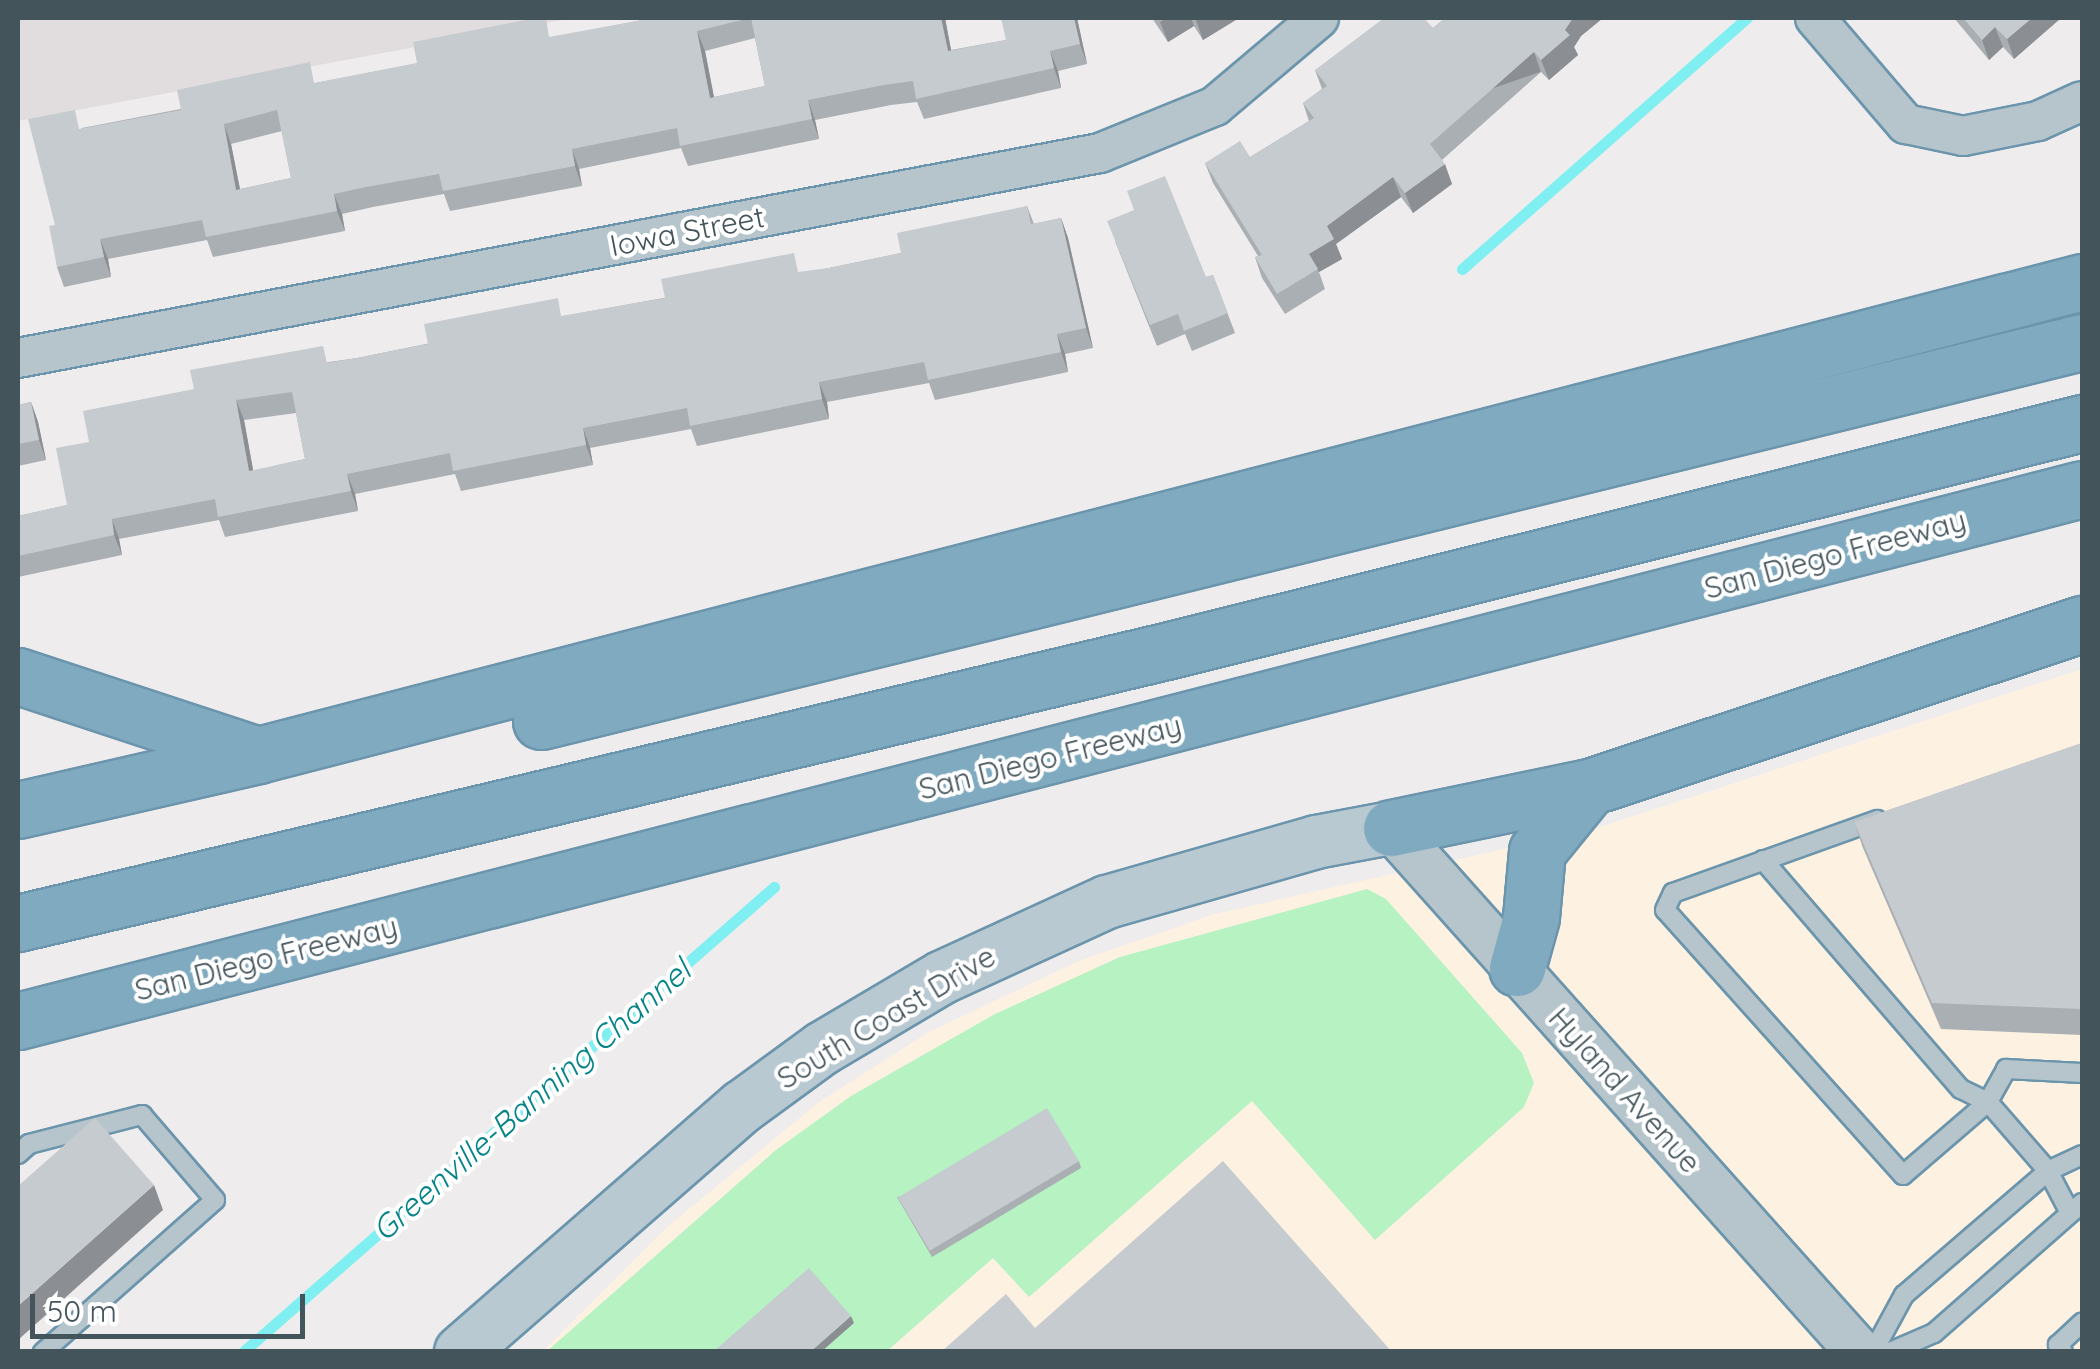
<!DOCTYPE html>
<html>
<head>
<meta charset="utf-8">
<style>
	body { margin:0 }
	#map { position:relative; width:2100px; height:1369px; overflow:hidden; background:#efeced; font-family:Quicksand,sans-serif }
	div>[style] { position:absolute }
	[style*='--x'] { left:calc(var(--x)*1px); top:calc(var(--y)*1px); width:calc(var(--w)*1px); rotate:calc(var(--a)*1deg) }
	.commercial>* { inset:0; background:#fdf1e2 }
	.education>* { inset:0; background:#e1dddf }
	.green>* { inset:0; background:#b6f2c2 }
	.stream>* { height:11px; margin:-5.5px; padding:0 5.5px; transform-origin:5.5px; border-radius:5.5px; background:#7feff2 }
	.roads { filter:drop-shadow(2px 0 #6b95ac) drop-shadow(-2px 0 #6b95ac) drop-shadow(0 2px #6b95ac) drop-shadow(0 -2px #6b95ac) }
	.service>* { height:18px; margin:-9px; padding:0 9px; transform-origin:9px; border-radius:9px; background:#b6c5cb }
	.minor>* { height:38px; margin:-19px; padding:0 19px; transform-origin:19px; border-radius:19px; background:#b6c5cb }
	.tertiary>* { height:45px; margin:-22.5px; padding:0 22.5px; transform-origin:22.5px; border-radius:22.5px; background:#b6c5cb }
	.secondary>* { height:52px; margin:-26px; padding:0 26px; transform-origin:26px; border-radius:26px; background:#b8c9d2 }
	.motorway>* { height:55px; margin:-27.5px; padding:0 27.5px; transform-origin:27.5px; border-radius:27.5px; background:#80aac0 }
	.wall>* { inset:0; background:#aaafb3 }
	.shaded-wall>* { inset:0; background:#8b8e92; transform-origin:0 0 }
	.building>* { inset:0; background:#c6cbd0; transform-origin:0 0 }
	span { translate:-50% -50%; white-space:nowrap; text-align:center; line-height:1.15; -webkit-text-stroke:8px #fff; paint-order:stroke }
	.street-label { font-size:30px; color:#43545b }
	.water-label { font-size:32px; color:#058488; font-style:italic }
	.frame { position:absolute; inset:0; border:20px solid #43545b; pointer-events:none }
	.scale { position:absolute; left:30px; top:1294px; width:275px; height:45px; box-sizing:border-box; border:5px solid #43545b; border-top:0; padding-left:12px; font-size:30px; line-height:35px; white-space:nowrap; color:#43545b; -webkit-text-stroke:8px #fff; paint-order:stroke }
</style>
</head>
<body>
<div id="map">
	<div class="commercial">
		<div style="clip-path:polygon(2082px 669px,2082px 1351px,542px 1352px,666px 1228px,819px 1102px,929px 1032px,1081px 960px,1215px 914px,1597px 828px)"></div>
	</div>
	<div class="education">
		<div style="clip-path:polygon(18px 18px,572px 18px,18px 121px)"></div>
	</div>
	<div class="green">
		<div style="clip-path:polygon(1367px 889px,1386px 899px,1522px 1053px,1534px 1083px,1524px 1107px,1375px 1240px,1252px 1101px,1029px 1297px,993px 1258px,887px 1351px,546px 1352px,776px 1150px,851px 1096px,995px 1014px,1120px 957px)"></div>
	</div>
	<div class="stream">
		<div style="--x:1462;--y:269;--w:380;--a:-41.4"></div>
		<div style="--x:243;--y:1352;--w:706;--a:-41.21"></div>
	</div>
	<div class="roads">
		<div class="service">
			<div style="--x:1763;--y:860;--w:303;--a:49.2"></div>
			<div style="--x:1961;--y:1089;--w:30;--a:26"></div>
			<div style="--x:1988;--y:1102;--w:112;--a:139.3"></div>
			<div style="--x:1903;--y:1175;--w:356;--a:-131.9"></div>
			<div style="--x:1665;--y:910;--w:19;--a:-65"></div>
			<div style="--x:1673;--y:893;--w:217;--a:-19.7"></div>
			<div style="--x:18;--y:1154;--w:15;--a:-42"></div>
			<div style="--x:29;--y:1144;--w:117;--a:-14.4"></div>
			<div style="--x:142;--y:1115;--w:112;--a:49.3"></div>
			<div style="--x:215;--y:1200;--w:230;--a:138.5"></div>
			<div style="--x:2070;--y:1213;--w:47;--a:-117.6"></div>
			<div style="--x:2048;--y:1171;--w:91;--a:-131"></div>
			<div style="--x:1988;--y:1102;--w:38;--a:-61"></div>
			<div style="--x:2006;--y:1069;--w:76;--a:3"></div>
			<div style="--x:1873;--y:1352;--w:65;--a:-61.5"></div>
			<div style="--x:1904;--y:1295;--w:190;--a:-40.7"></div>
			<div style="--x:2048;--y:1171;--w:38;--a:-25"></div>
			<div style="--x:1890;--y:1352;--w:48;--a:-23.4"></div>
			<div style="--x:1934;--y:1333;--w:197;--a:-41.3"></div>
			<div style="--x:2063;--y:1352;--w:9;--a:-126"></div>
			<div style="--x:2058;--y:1345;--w:33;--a:-43"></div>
		</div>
		<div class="minor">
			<div style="--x:1815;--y:18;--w:140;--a:49.4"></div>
			<div style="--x:1906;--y:124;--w:58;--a:11.9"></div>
			<div style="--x:1963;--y:136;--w:76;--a:-11.3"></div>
			<div style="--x:2038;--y:121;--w:48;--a:-24.4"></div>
			<div style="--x:18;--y:358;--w:1101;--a:-10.73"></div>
			<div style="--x:1100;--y:153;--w:124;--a:-22.2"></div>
			<div style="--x:1215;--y:106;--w:136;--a:-40.2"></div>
		</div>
		<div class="tertiary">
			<div style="--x:1391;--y:828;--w:703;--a:48.23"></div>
		</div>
		<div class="secondary">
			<div style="--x:461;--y:1352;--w:373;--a:-41.1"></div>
			<div style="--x:742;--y:1107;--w:100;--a:-36.1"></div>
			<div style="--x:823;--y:1048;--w:139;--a:-30.6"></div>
			<div style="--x:943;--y:977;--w:180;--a:-24.6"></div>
			<div style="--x:1107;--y:902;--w:217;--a:-16"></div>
			<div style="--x:1316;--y:842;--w:76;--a:-10.6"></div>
		</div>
		<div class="motorway">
			<div style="--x:18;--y:676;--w:253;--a:18.2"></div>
			<div style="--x:541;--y:721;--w:1587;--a:-13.82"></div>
			<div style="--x:18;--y:810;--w:246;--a:-12.9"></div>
			<div style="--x:258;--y:755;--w:1884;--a:-14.54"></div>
			<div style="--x:1391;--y:828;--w:202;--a:-11.7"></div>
			<div style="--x:1589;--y:787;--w:519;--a:-18.3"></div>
			<div style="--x:18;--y:923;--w:1188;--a:-13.33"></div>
			<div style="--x:1174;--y:649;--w:936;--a:-13.98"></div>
			<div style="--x:1517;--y:968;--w:53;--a:-74.6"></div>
			<div style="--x:1531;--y:917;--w:66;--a:-84.8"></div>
			<div style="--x:1537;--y:851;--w:82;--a:-50.9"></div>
			<div style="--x:18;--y:1021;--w:2131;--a:-14.45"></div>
		</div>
	</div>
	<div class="wall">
		<div style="clip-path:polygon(evenodd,653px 18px,945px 18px,951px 50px,1006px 40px,1077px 18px,1087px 64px,1058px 71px,1061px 88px,924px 119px,917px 102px,891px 105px,815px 120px,819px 139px,688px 166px,681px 148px,579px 169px,582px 186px,450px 211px,444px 194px,373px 207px,342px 214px,345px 231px,213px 257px,207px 240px,108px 259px,111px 277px,64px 287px,57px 267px,55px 225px,82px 128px,653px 18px,755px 38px,765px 86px,714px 97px,705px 51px,755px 38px,653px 18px,282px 131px,291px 178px,240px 189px,231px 144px,282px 131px)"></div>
		<div style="clip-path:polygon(1152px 18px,1239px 18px,1203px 40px,1194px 26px,1168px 42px)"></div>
		<div style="clip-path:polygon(1445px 18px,1603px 18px,1581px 36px,1574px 47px,1578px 55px,1549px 80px,1541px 72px,1442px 160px,1452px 184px,1413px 213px,1401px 197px,1336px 244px,1342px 259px,1319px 272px,1325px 289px,1285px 314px,1262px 278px,1255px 257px,1258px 256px,1213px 183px,1205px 163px,1250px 157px,1309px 121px,1303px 103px,1322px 89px,1315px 70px,1433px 28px)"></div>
		<div style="clip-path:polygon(1954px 18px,2061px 18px,2014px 59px,2003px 47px,1989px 60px)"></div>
		<div style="clip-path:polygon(evenodd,1027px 206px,1034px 224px,1061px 218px,1068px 238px,1093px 348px,1065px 354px,1068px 372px,935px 400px,929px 383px,827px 402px,829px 419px,697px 446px,691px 429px,590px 448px,593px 465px,461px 491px,455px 474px,355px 494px,358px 511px,225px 537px,219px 520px,119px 539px,122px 555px,18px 577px,18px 516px,67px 505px,89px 442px,329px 362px,357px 358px,564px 316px,829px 268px,901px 253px,1027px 206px,296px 413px,305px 459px,253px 471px,244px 420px,296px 413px)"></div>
		<div style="clip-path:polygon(1115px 241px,1206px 277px,1213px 275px,1235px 333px,1192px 351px,1185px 334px,1157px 346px)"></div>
		<div style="clip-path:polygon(31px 402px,38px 422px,46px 460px,18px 466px,18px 405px)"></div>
		<div style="clip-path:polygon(2082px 743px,2082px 1035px,1941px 1029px,1863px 848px,1854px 822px)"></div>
		<div style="clip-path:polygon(1079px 1161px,1081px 1168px,932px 1257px,897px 1197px)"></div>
	</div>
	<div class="shaded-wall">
		<div style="clip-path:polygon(941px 18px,945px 18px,955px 71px,948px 51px)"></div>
		<div style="clip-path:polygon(1074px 18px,1077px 18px,1087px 64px,1080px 44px)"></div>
		<div style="clip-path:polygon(1167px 18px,1191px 18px,1194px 26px,1168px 42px,1160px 22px)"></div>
		<div style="clip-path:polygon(1200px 18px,1239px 18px,1203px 40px,1196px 20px)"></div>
		<div style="clip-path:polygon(1573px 18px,1603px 18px,1581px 36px,1574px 47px,1578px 55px,1549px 80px,1541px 60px)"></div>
		<div style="clip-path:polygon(2032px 18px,2061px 18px,2014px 59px,2007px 39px)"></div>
		<div style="clip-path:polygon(1995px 27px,2003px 47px,1989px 60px,1982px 40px)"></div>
		<div style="clip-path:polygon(697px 31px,705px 51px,718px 118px,710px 98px)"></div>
		<div style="clip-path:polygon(1050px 51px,1058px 71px,1061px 88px,1054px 68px)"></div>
		<div style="left:1534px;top:52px;width:21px;height:139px;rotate:71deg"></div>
		<div style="clip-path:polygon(808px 100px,815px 120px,819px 139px,812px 119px)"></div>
		<div style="clip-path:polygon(224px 124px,231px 144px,244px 210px,236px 190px)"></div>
		<div style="clip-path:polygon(572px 149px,579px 169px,582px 186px,575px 166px)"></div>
		<div style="clip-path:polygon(1445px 164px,1452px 184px,1413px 213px,1405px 193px)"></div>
		<div style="clip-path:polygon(1393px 177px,1401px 197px,1336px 244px,1342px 259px,1319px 272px,1309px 254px,1327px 226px)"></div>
		<div style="clip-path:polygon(334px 194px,342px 214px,345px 231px,337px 211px)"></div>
		<div style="clip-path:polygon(1061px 218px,1068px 238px,1093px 348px,1086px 328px)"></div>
		<div style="clip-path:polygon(100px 239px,108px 259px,111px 277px,104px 257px)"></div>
		<div style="clip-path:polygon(1057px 334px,1065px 354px,1068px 372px,1061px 352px)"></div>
		<div style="clip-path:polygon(819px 382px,827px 402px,829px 419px,822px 399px)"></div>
		<div style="clip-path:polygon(236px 400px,244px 420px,257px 491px,249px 471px)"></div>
		<div style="clip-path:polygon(31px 402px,38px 422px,46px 460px,39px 440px)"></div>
		<div style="clip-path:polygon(583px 428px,590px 448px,593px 465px,586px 445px)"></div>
		<div style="clip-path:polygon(347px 474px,355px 494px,358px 511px,351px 491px)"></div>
		<div style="clip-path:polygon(112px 519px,119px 539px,122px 555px,114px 535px)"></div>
		<div style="clip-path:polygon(154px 1185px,163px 1210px,18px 1340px,18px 1306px)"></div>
		<div style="clip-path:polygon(851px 1316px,854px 1323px,821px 1352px,810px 1352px)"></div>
	</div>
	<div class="building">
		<div style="clip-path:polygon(evenodd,536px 18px,546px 18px,549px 37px,653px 18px,750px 18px,697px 31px,710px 98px,765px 86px,751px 18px,941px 18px,948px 51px,1006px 40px,1001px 18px,1074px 18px,1080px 44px,1050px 51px,1054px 68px,916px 99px,913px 81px,884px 85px,808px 100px,812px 119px,680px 146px,677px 128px,572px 149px,575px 166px,443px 191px,439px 174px,366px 187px,334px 194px,337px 211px,206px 237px,202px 220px,100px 239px,104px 257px,57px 267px,49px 226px,55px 225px,28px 119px,75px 110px,79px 129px,181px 110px,177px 90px,310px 62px,314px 83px,417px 63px,413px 42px,536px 18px,277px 110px,291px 178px,236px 190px,224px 124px,277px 110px)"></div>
		<div style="clip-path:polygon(1384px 18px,1424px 18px,1433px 28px,1445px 18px,1573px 18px,1565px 30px,1570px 35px,1541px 60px,1534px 52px,1430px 144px,1445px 164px,1405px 193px,1393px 177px,1327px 226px,1334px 239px,1309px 254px,1318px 269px,1277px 294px,1255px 257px,1262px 255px,1205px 163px,1240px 141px,1250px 157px,1314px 118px,1303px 103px,1327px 86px,1315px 70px)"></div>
		<div style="clip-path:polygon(1963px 18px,2032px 18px,2007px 39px,1995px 27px,1982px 40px)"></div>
		<div style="clip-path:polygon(1165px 176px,1206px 277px,1213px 275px,1228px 313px,1184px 331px,1178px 314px,1150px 325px,1107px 221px,1134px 210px,1127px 191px)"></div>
		<div style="clip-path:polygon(evenodd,1027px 206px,1031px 224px,1061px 218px,1086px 328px,1057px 334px,1061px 352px,928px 380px,924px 362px,819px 382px,822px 399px,690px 426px,687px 408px,583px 428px,586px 445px,453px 471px,450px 453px,347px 474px,351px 491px,218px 517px,215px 499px,112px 519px,114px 535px,18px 556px,18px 516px,67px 505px,56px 448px,89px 442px,83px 411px,194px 389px,190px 370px,323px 346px,327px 363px,357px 358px,428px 344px,424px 324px,558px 298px,561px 316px,665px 298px,661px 279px,794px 253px,798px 272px,829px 268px,901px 253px,897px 233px,1027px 206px,292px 392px,305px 459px,249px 471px,236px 400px,292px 392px)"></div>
		<div style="clip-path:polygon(31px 402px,39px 440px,18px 444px,18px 405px)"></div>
		<div style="clip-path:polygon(2082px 743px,2082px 1009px,1932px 1003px,1854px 822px)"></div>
		<div style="left:1047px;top:1108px;width:62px;height:174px;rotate:59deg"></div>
		<div style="clip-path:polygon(95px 1118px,154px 1185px,18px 1306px,18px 1186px)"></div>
		<div style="clip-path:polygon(1223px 1161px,1392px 1352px,941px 1352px,1006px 1294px,1035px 1328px)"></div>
		<div style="clip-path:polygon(809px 1268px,851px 1316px,810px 1352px,713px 1352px)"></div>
	</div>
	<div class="street-label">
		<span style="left:687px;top:231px;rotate:-11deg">Iowa Street</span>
		<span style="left:1835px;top:554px;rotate:-15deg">San Diego Freeway</span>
		<span style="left:1050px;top:757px;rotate:-14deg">San Diego Freeway</span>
		<span style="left:266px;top:958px;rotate:-14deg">San Diego Freeway</span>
		<span style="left:886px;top:1017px;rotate:-31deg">South Coast Drive</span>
		<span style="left:1625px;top:1090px;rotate:48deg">Hyland Avenue</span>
	</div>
	<div class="water-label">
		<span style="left:531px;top:1100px;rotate:-41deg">Greenville-Banning Channel</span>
	</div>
	<div class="frame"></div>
	<div class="scale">50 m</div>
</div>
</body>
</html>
